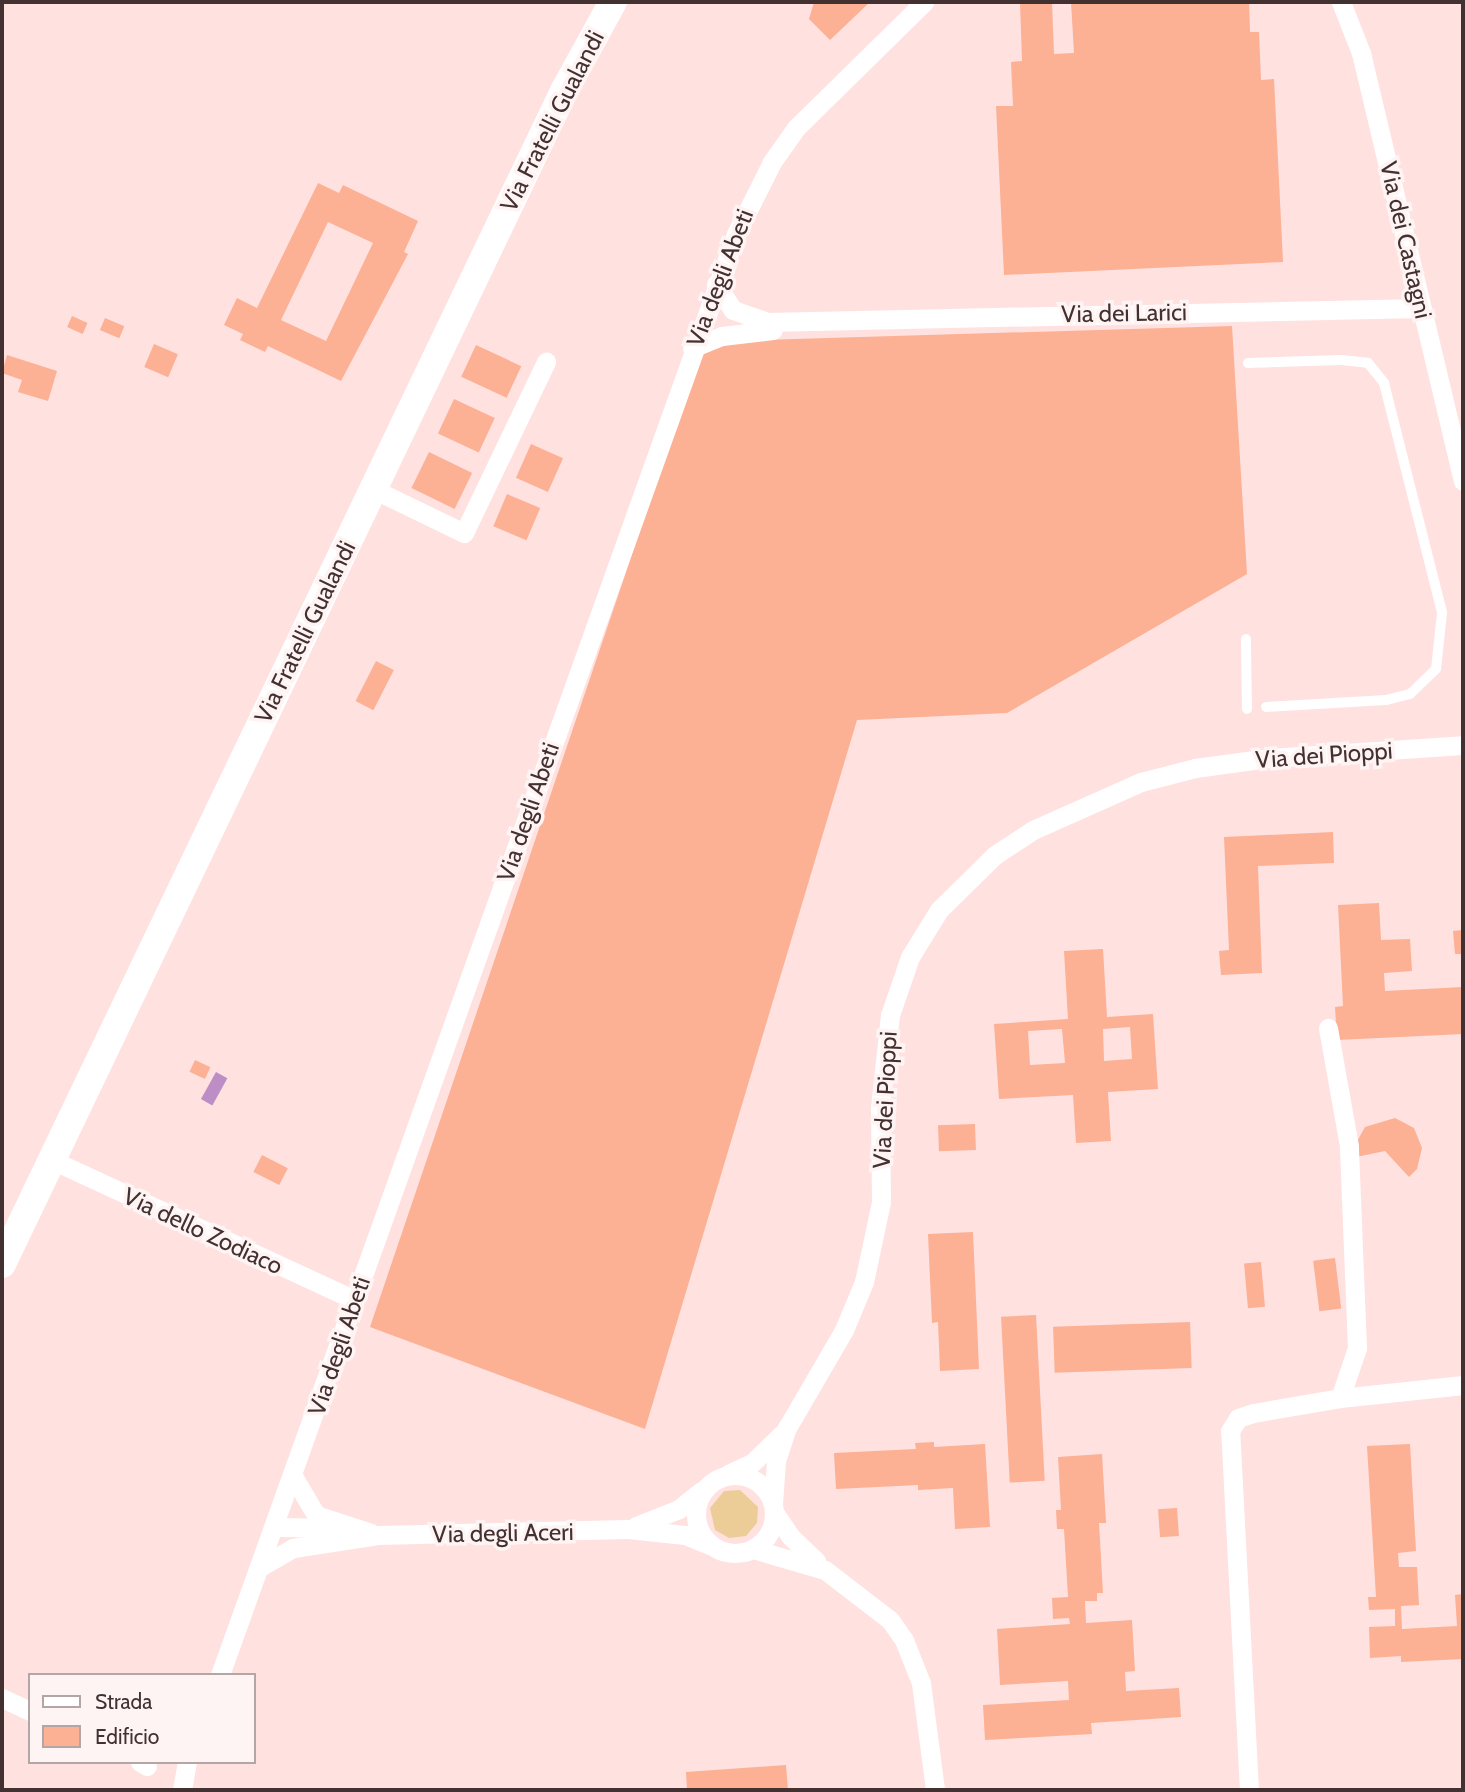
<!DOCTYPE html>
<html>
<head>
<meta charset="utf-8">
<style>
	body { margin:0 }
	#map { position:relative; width:1465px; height:1792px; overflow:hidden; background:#ffe1e0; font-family:Cabin,sans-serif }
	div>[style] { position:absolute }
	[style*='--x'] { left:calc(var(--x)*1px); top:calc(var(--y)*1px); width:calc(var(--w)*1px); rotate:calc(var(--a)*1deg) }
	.green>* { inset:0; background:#eccd98 }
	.water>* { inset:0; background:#bd8dc6; transform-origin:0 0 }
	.building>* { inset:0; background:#fcb094; transform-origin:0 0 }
	.lane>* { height:10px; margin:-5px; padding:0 5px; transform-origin:5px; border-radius:5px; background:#fff }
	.street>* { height:19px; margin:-9.5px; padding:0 9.5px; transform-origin:9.5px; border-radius:9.5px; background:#fff }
	.street>.ring { margin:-9.5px; padding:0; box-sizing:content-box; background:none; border:19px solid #fff; border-radius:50% }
	.secondary>* { height:28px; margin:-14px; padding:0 14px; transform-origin:14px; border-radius:14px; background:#fff }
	span { translate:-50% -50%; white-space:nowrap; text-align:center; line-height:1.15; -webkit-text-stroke:7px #fef4f3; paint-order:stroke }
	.street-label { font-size:24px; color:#433030 }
	.frame { position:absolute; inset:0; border:4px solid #433030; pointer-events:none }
	.legend { position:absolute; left:28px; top:1673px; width:228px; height:91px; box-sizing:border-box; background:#fef4f3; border:2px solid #b3a6a5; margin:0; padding:9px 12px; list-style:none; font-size:21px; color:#433030 }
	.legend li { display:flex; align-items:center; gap:14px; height:35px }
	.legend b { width:35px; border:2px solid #b3a6a5 }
</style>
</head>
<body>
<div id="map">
	<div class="green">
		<div style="clip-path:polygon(740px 1490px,758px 1507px,757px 1523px,746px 1536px,729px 1538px,715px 1530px,710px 1508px,724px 1491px)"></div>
	</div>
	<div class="water">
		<div style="left:216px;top:1072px;width:13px;height:31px;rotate:29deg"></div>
	</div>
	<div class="building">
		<div style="clip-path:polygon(814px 2px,870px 2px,830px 40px,809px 19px)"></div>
		<div style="clip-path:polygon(1020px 2px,1052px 2px,1054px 54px,1074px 53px,1071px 2px,1249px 2px,1250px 32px,1259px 32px,1261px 80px,1274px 79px,1283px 262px,1004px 275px,996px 106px,1013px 106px,1011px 62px,1022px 61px)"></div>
		<div style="clip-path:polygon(evenodd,318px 183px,339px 193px,343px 185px,418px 221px,404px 252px,408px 254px,341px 381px,268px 346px,265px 352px,240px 340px,243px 334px,224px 325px,237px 298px,257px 308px,318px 183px,328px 222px,373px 243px,326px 341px,281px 320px,328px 222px)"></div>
		<div style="left:72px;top:316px;width:17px;height:12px;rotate:24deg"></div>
		<div style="left:105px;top:318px;width:21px;height:13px;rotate:23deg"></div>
		<div style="clip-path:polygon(1232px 326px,1247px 574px,1007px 713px,857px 720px,645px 1429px,370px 1327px,700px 354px,725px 341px)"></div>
		<div style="left:154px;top:344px;width:26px;height:25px;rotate:23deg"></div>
		<div style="left:476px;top:345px;width:50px;height:35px;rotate:25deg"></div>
		<div style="clip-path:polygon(7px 355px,57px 371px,48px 401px,18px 392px,22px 380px,2px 373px)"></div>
		<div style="left:454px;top:399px;width:45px;height:38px;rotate:25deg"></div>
		<div style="left:531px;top:444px;width:35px;height:37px;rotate:24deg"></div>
		<div style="left:429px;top:452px;width:48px;height:40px;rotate:26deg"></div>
		<div style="left:507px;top:494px;width:36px;height:35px;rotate:23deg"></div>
		<div style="left:376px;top:661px;width:20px;height:45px;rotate:27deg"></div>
		<div style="clip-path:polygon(1333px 832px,1334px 863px,1258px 866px,1262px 973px,1221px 975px,1219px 951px,1229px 950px,1224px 837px)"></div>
		<div style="clip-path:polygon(1379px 903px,1381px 940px,1410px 939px,1412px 971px,1384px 973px,1385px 991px,1463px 987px,1463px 1034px,1337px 1040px,1335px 1007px,1343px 1006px,1338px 905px)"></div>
		<div style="clip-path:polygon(1463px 930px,1463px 954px,1455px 954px,1453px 931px)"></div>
		<div style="clip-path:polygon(evenodd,1103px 949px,1107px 1017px,1153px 1014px,1158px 1089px,1108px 1092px,1111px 1141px,1076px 1143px,1073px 1095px,999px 1099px,994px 1024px,1068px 1019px,1064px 951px,1103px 949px,1130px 1027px,1132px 1059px,1104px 1061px,1103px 1029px,1130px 1027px,1103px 949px,1062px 1029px,1065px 1063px,1030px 1065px,1028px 1031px,1062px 1029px)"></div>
		<div style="left:195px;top:1060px;width:17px;height:13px;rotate:25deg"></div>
		<div style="clip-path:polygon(1395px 1118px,1414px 1128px,1422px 1148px,1417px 1169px,1409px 1177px,1385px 1151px,1356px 1157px,1355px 1145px,1365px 1127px)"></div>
		<div style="left:975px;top:1124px;width:26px;height:37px;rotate:88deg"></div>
		<div style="left:262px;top:1155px;width:29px;height:19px;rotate:27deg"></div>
		<div style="clip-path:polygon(973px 1232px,979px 1369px,940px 1371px,938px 1322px,932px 1323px,928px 1234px)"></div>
		<div style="left:1335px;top:1258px;width:51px;height:22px;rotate:83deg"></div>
		<div style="left:1261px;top:1262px;width:45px;height:17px;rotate:85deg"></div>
		<div style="left:1036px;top:1315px;width:166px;height:35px;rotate:87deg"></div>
		<div style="left:1190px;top:1322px;width:46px;height:137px;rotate:88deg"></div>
		<div style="clip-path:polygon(934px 1442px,934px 1447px,985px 1444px,990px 1527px,955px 1529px,953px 1488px,918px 1490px,918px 1485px,836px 1489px,834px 1453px,916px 1449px,915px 1443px)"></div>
		<div style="clip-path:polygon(1410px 1444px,1416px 1551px,1398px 1553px,1399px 1567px,1417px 1567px,1419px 1605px,1401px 1606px,1402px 1629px,1457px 1626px,1455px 1595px,1463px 1594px,1463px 1659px,1401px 1662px,1401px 1656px,1370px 1658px,1369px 1627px,1395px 1626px,1395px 1609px,1369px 1610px,1368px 1597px,1376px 1597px,1367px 1446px)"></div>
		<div style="clip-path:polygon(1102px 1454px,1106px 1523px,1099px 1523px,1103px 1593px,1097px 1593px,1097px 1601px,1085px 1601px,1086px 1623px,1132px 1620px,1135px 1671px,1125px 1672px,1126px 1691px,1179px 1688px,1181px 1717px,1091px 1723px,1092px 1734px,985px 1740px,983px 1705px,1069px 1700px,1068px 1681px,1000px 1685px,997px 1629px,1070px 1624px,1069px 1618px,1053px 1619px,1052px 1598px,1068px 1597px,1064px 1529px,1057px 1529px,1056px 1510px,1061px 1510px,1058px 1457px)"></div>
		<div style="left:1177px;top:1508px;width:28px;height:19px;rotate:86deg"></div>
		<div style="clip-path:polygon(786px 1765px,788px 1790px,687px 1790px,686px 1772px)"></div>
	</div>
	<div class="lane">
		<div style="--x:1248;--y:363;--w:93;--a:-1.8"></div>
		<div style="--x:1341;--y:360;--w:27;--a:6"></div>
		<div style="--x:1368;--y:363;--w:26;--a:51"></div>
		<div style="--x:1384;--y:383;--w:237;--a:75.8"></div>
		<div style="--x:1442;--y:613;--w:56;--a:96.1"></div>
		<div style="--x:1436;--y:669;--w:36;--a:136"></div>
		<div style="--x:1410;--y:694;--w:25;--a:166"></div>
		<div style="--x:1386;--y:700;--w:120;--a:176.7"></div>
		<div style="--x:1246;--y:639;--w:70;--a:89.2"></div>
	</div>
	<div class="street">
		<div style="--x:1341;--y:2;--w:55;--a:68.6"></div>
		<div style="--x:1361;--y:53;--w:440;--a:76.6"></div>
		<div style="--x:716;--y:284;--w:31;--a:57"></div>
		<div style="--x:733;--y:310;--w:36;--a:19"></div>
		<div style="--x:767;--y:322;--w:654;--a:-1.23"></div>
		<div style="--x:692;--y:348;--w:32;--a:-22"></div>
		<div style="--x:722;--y:336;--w:51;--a:-6.7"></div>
		<div style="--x:373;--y:489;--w:101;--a:25.8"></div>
		<div style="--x:464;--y:533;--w:190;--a:-64.4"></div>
		<div style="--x:52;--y:1160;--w:334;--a:24.8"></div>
		<div style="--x:1340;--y:1398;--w:124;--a:-6"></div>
		<div style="--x:728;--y:1474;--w:26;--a:-25"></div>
		<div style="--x:752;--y:1463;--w:42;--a:-44"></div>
		<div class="ring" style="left:696px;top:1475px;width:59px;height:59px"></div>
		<div style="--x:293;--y:1476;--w:45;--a:59.5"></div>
		<div style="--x:316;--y:1515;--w:58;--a:18.1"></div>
		<div style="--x:773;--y:1504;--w:43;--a:-86"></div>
		<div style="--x:776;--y:1461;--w:35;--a:-72"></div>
		<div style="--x:787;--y:1428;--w:113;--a:-59.8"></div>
		<div style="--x:844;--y:1330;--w:52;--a:-67.4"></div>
		<div style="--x:864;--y:1282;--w:82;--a:-78"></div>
		<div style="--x:881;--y:1202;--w:94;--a:-90.6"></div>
		<div style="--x:880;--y:1108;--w:94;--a:-83.9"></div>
		<div style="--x:890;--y:1015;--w:61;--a:-71"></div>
		<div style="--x:910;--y:957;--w:55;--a:-58.3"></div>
		<div style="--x:939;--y:910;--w:78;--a:-44.5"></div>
		<div style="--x:995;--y:855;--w:45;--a:-33.3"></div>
		<div style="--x:1033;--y:830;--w:118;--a:-24"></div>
		<div style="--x:1141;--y:782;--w:56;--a:-14.5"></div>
		<div style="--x:1195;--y:768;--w:75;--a:-7.7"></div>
		<div style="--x:1269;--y:758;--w:194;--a:-3.8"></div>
		<div style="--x:774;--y:1512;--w:29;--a:56"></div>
		<div style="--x:790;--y:1536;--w:37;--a:44"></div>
		<div style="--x:636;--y:1526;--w:46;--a:-21.6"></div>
		<div style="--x:679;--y:1509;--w:28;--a:-39"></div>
		<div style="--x:276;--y:1527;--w:61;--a:0.9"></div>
		<div style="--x:753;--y:1549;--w:75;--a:16.3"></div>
		<div style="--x:825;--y:1570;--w:82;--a:37.6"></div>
		<div style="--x:890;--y:1620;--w:24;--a:55"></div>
		<div style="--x:904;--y:1640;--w:46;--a:68.4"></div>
		<div style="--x:921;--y:1683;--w:108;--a:82.5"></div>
		<div style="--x:260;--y:1567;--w:38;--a:-30"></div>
		<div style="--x:293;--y:1548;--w:86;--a:-8.7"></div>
		<div style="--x:378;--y:1535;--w:250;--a:-1.4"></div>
		<div style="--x:628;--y:1529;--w:57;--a:6"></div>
		<div style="--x:685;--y:1535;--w:31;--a:22"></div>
		<div style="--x:220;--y:1675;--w:1531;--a:-70.3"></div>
		<div style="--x:736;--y:234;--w:80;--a:-63.4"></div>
		<div style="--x:772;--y:162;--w:42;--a:-54.8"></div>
		<div style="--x:796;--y:128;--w:180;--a:-44.5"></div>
		<div style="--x:2;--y:1698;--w:31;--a:25"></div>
		<div style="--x:140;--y:1762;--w:8;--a:30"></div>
		<div style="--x:182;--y:1790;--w:28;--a:-80"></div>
		<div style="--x:1249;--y:1790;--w:360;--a:-93"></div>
		<div style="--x:1230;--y:1431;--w:15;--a:-58"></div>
		<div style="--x:1238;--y:1418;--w:16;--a:-18"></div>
		<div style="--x:1253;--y:1413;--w:88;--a:-9.8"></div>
		<div style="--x:1340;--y:1398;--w:53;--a:-71.2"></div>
		<div style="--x:1357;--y:1348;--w:202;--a:-92.3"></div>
		<div style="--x:1349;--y:1146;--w:120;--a:-100.1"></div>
	</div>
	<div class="secondary">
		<div style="--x:2;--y:1264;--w:1301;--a:-64.4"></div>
		<div style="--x:564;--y:91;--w:102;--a:-61.2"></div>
	</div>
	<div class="street-label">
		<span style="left:552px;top:121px;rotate:-63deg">Via Fratelli Gualandi</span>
		<span style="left:1406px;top:240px;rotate:77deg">Via dei Castagni</span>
		<span style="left:720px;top:278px;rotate:-69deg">Via degli Abeti</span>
		<span style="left:1124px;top:313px;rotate:-1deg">Via dei Larici</span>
		<span style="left:305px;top:632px;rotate:-64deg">Via Fratelli Gualandi</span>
		<span style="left:1324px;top:755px;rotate:-4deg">Via dei Pioppi</span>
		<span style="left:528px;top:812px;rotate:-71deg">Via degli Abeti</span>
		<span style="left:885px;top:1100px;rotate:-87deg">Via dei Pioppi</span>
		<span style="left:203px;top:1231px;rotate:25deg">Via dello Zodiaco</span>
		<span style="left:339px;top:1346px;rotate:-71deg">Via degli Abeti</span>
		<span style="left:503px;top:1533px;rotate:-1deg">Via degli Aceri</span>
	</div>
	<div class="frame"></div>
	<ul class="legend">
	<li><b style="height:9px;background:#fff"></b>Strada</li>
	<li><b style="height:19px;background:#fcb094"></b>Edificio</li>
	</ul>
</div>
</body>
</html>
